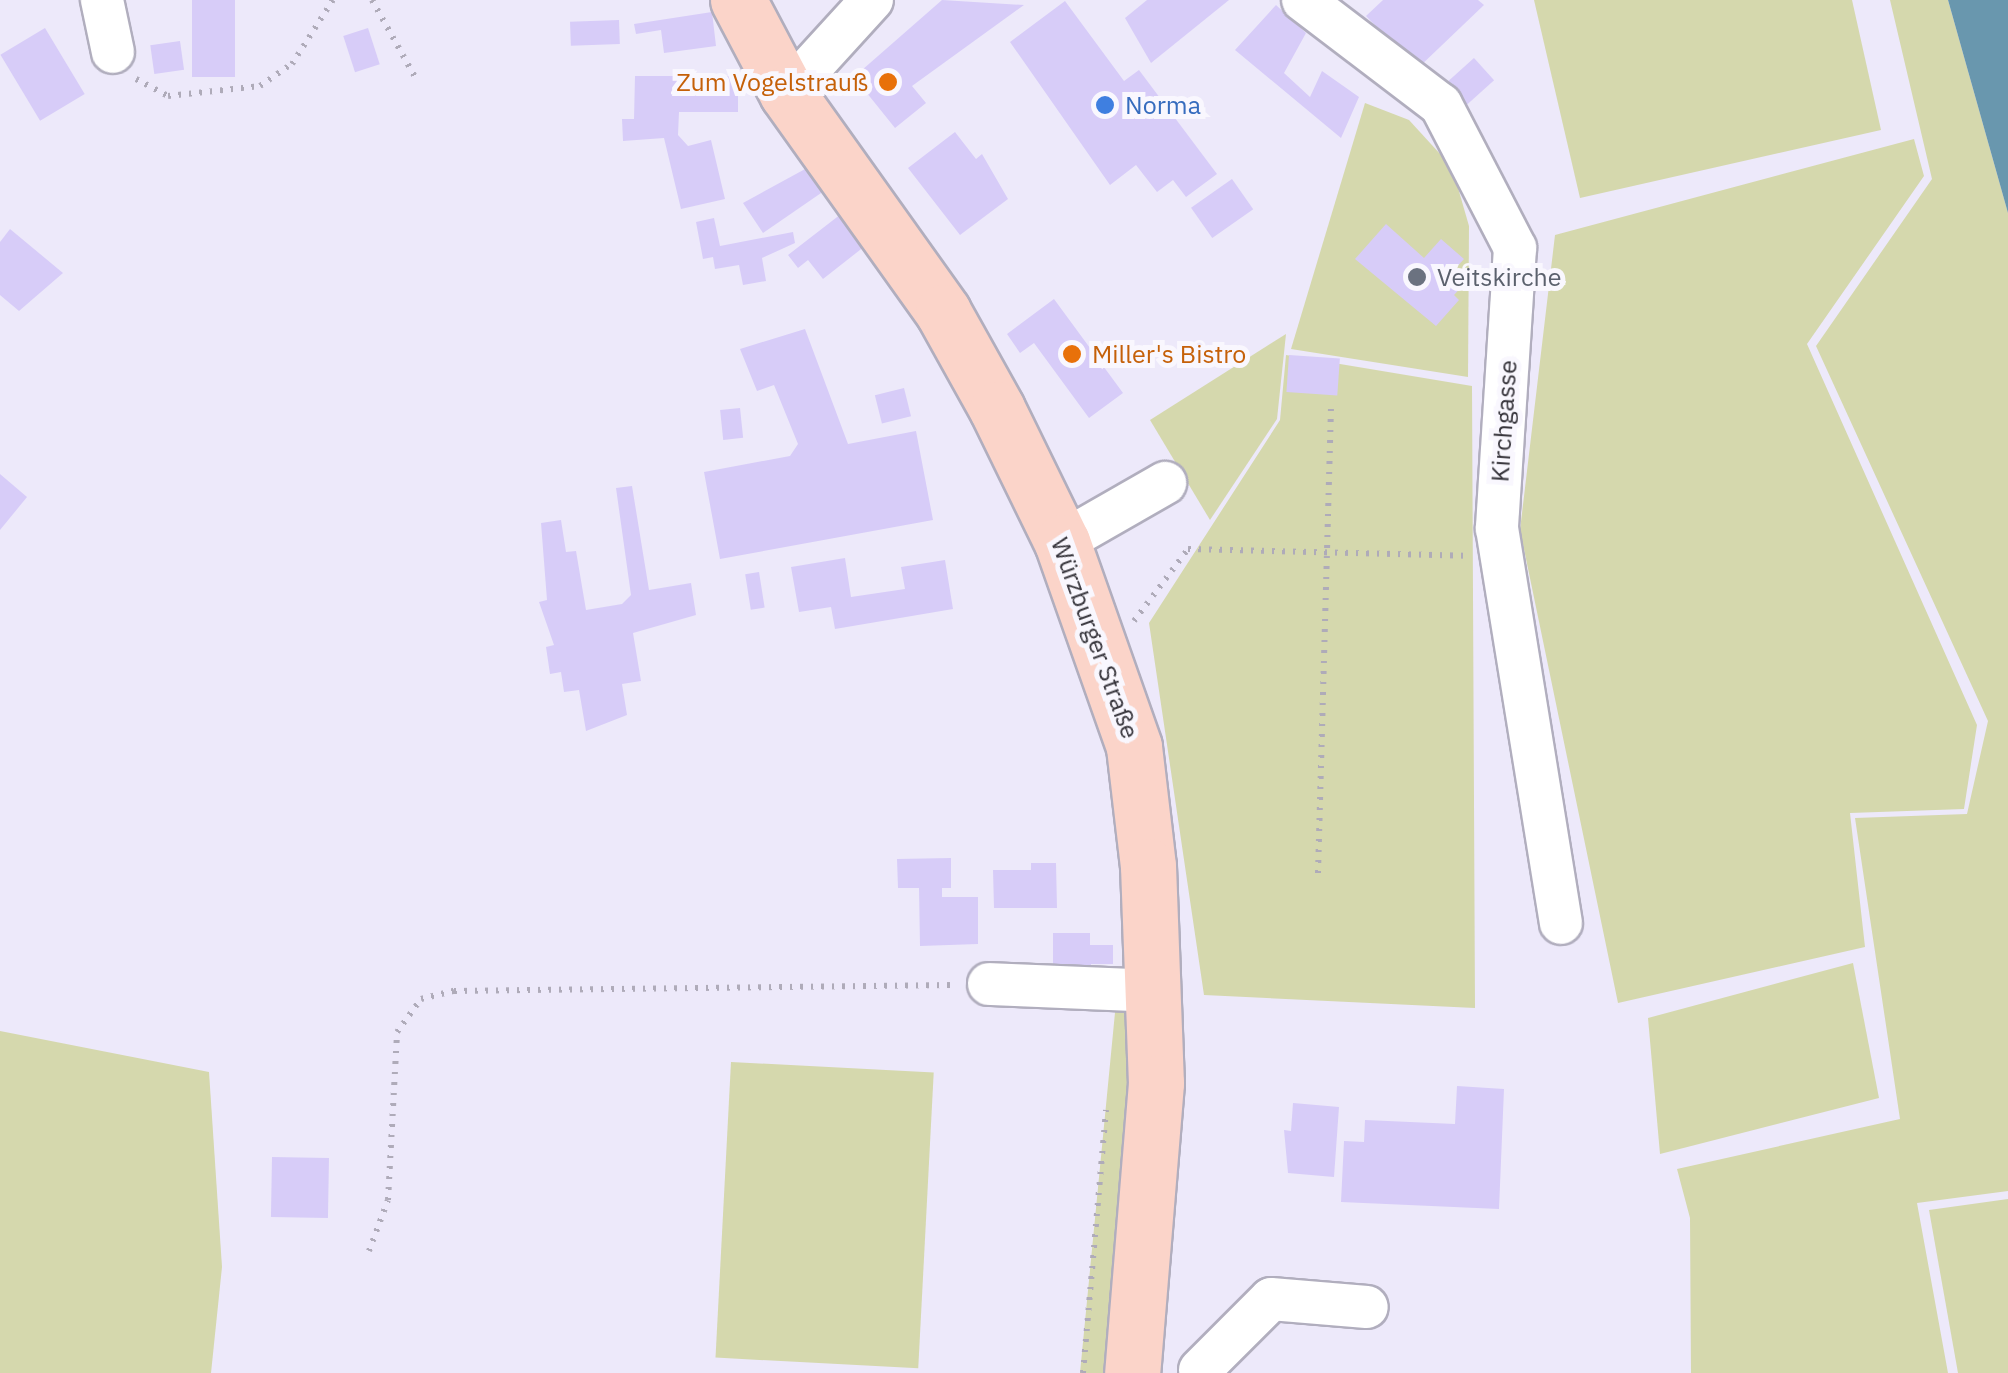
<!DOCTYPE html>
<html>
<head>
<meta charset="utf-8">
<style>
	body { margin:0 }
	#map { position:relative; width:2008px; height:1373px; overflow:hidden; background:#ede9fa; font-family:"IBM Plex Sans",sans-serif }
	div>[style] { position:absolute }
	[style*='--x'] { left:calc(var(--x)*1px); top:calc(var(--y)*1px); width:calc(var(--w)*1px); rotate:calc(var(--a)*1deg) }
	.green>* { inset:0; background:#d5d8ad; transform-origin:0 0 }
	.water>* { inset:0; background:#6997ae }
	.building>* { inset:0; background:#d7ccf8; transform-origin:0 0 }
	.path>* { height:6px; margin-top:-3px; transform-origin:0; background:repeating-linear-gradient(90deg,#afabb9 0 2.5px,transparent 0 10.5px) }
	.roads { filter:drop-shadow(2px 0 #b1aebe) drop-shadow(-2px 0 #b1aebe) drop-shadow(0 2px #b1aebe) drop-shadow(0 -2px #b1aebe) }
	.minor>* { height:42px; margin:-21px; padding:0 21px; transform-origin:21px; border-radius:21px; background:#fff }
	.major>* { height:55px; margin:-27.5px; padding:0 27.5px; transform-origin:27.5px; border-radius:27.5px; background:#fbd4c9 }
	.dots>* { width:28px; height:28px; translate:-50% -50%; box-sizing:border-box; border:5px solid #f9f7fe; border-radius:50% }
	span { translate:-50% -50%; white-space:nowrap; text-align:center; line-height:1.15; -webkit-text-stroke:10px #f9f7fe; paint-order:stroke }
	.food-label { font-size:25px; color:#c56008 }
	.right { translate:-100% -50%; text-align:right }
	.left { translate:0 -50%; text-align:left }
	.shop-label { font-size:25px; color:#366cbe }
	.worship-label { font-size:25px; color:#5b616d }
	.street-label { font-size:25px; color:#35333a }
</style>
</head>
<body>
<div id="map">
	<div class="green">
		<div style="clip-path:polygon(1534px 0,1852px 0,1881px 130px,1580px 198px)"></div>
		<div style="clip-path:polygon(1890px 0,1948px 0,2008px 213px,2008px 1191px,1917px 1203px,1948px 1373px,1691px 1373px,1690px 1218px,1677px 1169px,1900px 1119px,1855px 818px,1967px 814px,1988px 721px,1816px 346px,1932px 179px)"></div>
		<div style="clip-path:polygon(1365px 103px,1409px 120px,1452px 167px,1469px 226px,1468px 377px,1291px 349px)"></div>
		<div style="clip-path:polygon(1914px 139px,1924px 176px,1807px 344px,1977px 725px,1964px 809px,1850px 813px,1865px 947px,1618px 1003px,1520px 530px,1555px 235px)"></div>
		<div style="clip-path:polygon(1286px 334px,1277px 419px,1210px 520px,1150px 420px)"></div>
		<div style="clip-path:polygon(1286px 355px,1472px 386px,1475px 1008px,1204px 995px,1149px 623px,1280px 420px)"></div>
		<div style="clip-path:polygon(1853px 963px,1879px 1098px,1660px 1154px,1648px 1018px)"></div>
		<div style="clip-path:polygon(1154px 991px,1133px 1362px,1161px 1373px,1080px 1373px,1117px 992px)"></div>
		<div style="clip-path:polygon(0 1031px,209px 1072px,222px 1267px,211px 1373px,0 1373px)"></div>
		<div style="left:731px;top:1062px;width:203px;height:296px;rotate:3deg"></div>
		<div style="clip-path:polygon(2008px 1199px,2008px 1373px,1958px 1373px,1929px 1210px)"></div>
	</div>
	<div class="water">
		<div style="clip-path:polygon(1948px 0,2008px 0,2008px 213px)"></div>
	</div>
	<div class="building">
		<div style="left:192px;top:0;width:43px;height:77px"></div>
		<div style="clip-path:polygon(942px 0,1024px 5px,912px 86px,926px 103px,895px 128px,854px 77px)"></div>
		<div style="clip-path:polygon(1147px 0,1229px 0,1151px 63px,1125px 18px)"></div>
		<div style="clip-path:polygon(1383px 0,1478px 0,1484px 5px,1417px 69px,1366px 16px)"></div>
		<div style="clip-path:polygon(1065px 1px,1124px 81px,1139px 70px,1217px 174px,1186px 197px,1173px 180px,1157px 192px,1136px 165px,1110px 185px,1010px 42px)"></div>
		<div style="clip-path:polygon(1276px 5px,1306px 33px,1284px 73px,1310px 97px,1322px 71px,1359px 97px,1341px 138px,1235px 50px)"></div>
		<div style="clip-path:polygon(712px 12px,716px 46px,664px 53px,661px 30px,636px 34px,634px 24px)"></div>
		<div style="left:619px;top:20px;width:24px;height:49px;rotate:88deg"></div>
		<div style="left:45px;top:28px;width:77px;height:52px;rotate:59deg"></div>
		<div style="left:368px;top:28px;width:38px;height:26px;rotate:72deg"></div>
		<div style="left:180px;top:41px;width:29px;height:30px;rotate:82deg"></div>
		<div style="left:1474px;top:58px;width:30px;height:49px;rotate:48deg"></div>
		<div style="clip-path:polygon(635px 76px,738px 76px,738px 112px,679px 112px,678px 135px,688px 146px,711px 140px,725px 199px,681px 209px,664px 138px,623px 141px,622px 119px,634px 119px)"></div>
		<div style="clip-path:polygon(955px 132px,976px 159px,982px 154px,1008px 199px,960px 235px,908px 168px)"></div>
		<div style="clip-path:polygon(807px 168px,824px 191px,763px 233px,743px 203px)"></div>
		<div style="left:1232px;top:179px;width:37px;height:50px;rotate:55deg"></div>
		<div style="clip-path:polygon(841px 214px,865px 246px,823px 279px,808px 260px,798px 268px,788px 255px)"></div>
		<div style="clip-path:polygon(714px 218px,720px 246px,793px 232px,795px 243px,762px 258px,766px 281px,743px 285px,739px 265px,715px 269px,713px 257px,703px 259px,696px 222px)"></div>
		<div style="clip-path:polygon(1386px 224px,1424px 258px,1441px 239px,1464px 259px,1453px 271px,1466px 282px,1454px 295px,1459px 300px,1436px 326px,1355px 259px)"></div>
		<div style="clip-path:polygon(10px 229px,63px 273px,19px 311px,0 295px,0 242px)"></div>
		<div style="clip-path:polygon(1054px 299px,1123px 393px,1089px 418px,1034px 343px,1020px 353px,1007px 334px)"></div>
		<div style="clip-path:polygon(805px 329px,848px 444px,916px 431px,933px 520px,720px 559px,704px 472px,790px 456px,798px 444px,774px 385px,757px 391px,740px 349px)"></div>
		<div style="left:1289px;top:355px;width:51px;height:37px;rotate:4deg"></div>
		<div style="left:904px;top:388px;width:29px;height:30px;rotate:76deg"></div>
		<div style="left:740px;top:408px;width:30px;height:20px;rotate:84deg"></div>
		<div style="clip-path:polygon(0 474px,27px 497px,0 530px)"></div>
		<div style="clip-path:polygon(632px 486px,649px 590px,691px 583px,696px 615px,633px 633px,641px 681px,622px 684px,627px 715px,586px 731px,579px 690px,564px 692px,561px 672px,550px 674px,546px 647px,554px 645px,539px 602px,547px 600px,541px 523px,561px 520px,566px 552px,576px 551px,586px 610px,622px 604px,631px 595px,616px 488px)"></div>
		<div style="clip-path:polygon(845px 558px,851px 597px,905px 589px,901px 567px,945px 560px,953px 609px,835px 629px,831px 607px,799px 612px,791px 567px)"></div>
		<div style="left:759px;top:572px;width:36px;height:14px;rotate:81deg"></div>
		<div style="clip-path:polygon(951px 858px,951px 888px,942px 888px,942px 897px,978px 897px,978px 944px,920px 946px,919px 888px,898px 888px,897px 859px)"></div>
		<div style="clip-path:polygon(1031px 863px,1056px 863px,1057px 908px,994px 908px,993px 870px,1031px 870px)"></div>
		<div style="clip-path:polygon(1053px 933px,1090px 933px,1090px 945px,1113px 945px,1113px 964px,1091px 964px,1091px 975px,1053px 975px)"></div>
		<div style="clip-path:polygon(1457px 1086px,1504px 1089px,1499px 1209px,1341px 1202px,1344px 1141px,1364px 1142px,1365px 1120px,1455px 1124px)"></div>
		<div style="clip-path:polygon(1293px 1103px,1339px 1107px,1334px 1177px,1288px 1173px,1284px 1130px,1291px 1131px)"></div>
		<div style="left:272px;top:1157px;width:57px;height:60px;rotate:1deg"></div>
	</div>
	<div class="path">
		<div style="--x:372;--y:0;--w:88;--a:60.8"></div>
		<div style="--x:136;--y:79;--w:36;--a:28"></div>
		<div style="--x:168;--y:96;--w:93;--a:-6.2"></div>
		<div style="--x:260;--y:86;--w:39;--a:-35"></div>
		<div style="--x:292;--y:64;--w:76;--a:-57.4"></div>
		<div style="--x:1134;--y:621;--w:90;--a:-53.1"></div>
		<div style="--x:1188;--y:549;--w:278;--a:1.4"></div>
		<div style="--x:1318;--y:873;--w:468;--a:-88.4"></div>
		<div style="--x:369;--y:1251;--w:54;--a:-69.6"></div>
		<div style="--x:388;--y:1200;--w:168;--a:-86.9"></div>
		<div style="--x:397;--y:1032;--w:41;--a:-54"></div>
		<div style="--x:421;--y:999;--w:34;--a:-14"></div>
		<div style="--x:454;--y:991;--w:499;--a:-0.7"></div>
		<div style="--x:1083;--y:1373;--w:264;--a:-85"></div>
	</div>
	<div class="roads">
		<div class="minor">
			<div style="--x:102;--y:0;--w:53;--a:78.1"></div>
			<div style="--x:1303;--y:0;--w:173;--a:37.3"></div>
			<div style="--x:1441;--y:105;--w:161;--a:62.6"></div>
			<div style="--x:1515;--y:248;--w:281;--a:93.7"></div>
			<div style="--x:1497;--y:528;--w:400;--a:80.8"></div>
			<div style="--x:787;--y:93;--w:126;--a:-47.6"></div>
			<div style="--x:1062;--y:542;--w:119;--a:-29.8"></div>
			<div style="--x:989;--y:984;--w:165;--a:2.4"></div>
			<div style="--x:1200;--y:1370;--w:100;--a:-45"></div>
			<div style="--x:1271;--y:1299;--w:96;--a:4.8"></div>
		</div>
		<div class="major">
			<div style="--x:738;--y:0;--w:105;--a:62.2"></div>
			<div style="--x:787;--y:93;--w:269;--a:54.5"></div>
			<div style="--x:943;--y:312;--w:111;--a:60.9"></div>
			<div style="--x:997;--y:409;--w:148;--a:64"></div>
			<div style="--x:1062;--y:542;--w:217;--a:70.6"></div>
			<div style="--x:1134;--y:747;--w:120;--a:83.3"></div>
			<div style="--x:1148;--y:866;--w:217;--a:87.9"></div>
			<div style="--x:1156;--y:1083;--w:291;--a:94.7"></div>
		</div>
	</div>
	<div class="dots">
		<div style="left:888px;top:82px;background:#e8710a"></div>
		<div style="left:1105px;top:105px;background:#3f7fe0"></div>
		<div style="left:1417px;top:277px;background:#6b7280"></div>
		<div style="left:1072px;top:354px;background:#e8710a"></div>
	</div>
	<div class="food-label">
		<span class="right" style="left:868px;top:82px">Zum Vogelstrauß</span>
		<span class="left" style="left:1092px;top:354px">Miller's Bistro</span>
	</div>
	<div class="shop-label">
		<span class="left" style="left:1125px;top:105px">Norma</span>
	</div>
	<div class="worship-label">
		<span class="left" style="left:1437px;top:277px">Veitskirche</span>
	</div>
	<div class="street-label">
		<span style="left:1504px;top:421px;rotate:-86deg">Kirchgasse</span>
		<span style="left:1095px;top:638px;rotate:70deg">Würzburger Straße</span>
	</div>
</div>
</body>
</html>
